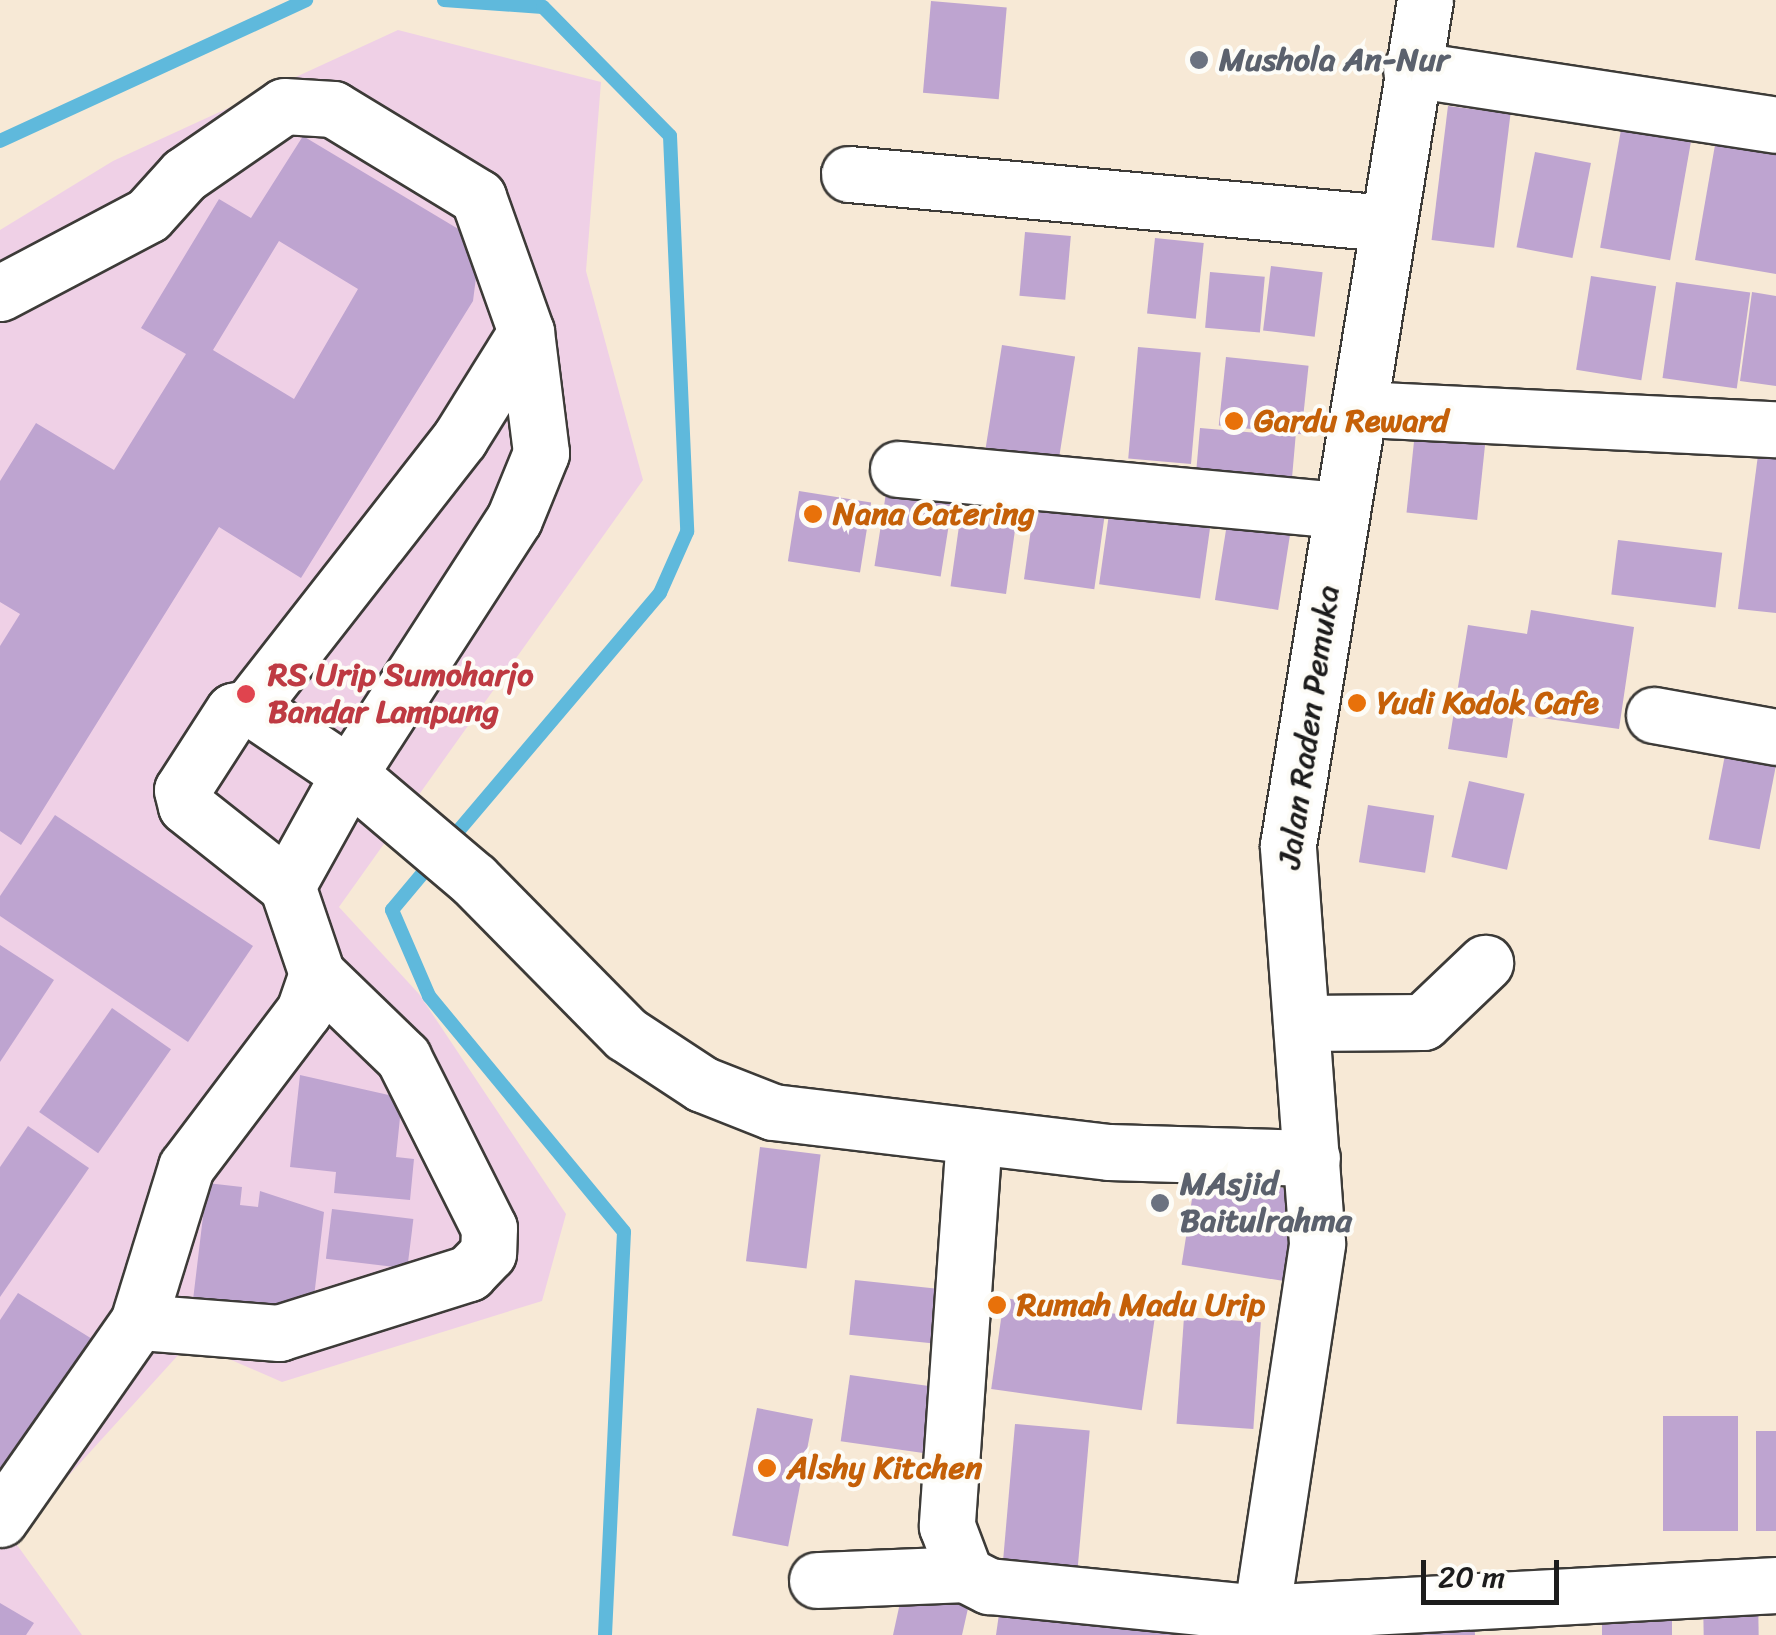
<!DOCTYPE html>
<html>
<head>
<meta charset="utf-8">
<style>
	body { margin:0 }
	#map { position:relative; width:1776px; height:1635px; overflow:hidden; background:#f7e9d6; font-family:Sriracha,sans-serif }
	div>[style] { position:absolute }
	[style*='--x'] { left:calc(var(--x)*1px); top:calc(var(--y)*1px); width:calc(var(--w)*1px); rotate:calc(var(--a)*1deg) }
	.built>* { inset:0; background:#efd0e6 }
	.stream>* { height:14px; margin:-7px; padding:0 7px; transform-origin:7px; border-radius:7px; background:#5fb9dc }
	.building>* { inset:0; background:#bea4d0; transform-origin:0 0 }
	.roads { filter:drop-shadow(2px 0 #3d3b38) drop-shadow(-2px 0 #3d3b38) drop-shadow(0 2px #3d3b38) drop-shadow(0 -2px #3d3b38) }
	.minor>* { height:55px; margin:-27.5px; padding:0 27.5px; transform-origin:27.5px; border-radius:27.5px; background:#fff }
	.dots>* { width:28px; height:28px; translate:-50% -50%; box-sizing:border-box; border:5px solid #fdfcf7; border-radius:50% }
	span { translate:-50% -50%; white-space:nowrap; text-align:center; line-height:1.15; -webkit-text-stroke:8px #fdfcf7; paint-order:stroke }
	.worship-label { font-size:32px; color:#5b616d; font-weight:700 }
	.left { translate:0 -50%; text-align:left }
	.food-label { font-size:32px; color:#c56008; font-weight:700 }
	.health-label { font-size:32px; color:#be3a42; font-weight:700 }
	.street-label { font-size:32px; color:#1c1c1c }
	.scale { position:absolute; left:1421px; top:1560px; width:138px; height:45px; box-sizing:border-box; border:5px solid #1c1c1c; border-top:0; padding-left:12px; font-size:30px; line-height:35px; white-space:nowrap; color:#1c1c1c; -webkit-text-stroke:8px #fdfcf7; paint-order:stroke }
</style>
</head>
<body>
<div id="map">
	<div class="built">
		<div style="clip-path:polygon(398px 30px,601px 82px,586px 271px,643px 480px,339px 907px,419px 994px,566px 1214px,542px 1301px,282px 1382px,190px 1342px,12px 1538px,82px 1635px,0 1635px,0 230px,113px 161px)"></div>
	</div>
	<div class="stream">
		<div style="--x:444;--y:0;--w:99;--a:4"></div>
		<div style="--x:543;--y:7;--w:181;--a:45.4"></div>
		<div style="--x:670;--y:136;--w:396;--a:87.5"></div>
		<div style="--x:687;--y:532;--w:67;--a:113.9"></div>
		<div style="--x:660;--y:593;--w:331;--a:130.3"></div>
		<div style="--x:0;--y:141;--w:337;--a:-24.7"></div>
		<div style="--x:433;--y:861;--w:64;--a:129.9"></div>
		<div style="--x:392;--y:910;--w:94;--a:66.7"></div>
		<div style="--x:429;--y:996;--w:306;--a:50.4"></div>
		<div style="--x:624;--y:1232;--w:403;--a:92.7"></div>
	</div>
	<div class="building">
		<div style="left:931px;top:1px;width:76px;height:92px;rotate:5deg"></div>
		<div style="left:1448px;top:106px;width:63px;height:135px;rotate:7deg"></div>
		<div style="left:1625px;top:107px;width:71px;height:143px;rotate:10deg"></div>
		<div style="clip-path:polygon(1719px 122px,1776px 132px,1776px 274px,1695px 260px)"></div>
		<div style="clip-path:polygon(evenodd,303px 136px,465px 233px,478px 262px,473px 301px,301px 578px,219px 527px,21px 845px,0 831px,0 646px,20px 614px,0 602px,0 481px,36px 423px,114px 470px,186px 354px,141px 328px,219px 199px,251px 218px,303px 136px,279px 241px,358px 289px,294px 399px,213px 350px,279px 241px)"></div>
		<div style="left:1535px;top:152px;width:57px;height:97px;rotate:11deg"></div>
		<div style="left:1025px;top:232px;width:46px;height:64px;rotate:5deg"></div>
		<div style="left:1155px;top:238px;width:49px;height:76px;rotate:6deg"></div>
		<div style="left:1271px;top:266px;width:52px;height:65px;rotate:7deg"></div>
		<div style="left:1210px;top:272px;width:55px;height:56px;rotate:5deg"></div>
		<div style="left:1591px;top:276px;width:66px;height:95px;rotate:9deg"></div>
		<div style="left:1676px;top:282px;width:75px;height:97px;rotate:8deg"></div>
		<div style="clip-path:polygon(1752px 292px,1776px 296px,1776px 386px,1740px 381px)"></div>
		<div style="left:1002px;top:345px;width:74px;height:113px;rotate:9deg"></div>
		<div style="left:1138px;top:347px;width:63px;height:112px;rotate:5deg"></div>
		<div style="left:1226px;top:357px;width:83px;height:69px;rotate:6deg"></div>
		<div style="left:1200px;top:428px;width:96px;height:53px;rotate:5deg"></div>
		<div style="left:1415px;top:432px;width:71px;height:81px;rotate:6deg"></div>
		<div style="clip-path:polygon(1758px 455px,1776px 457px,1776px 613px,1738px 609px)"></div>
		<div style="left:887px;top:487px;width:67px;height:80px;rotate:9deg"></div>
		<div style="left:799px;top:491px;width:73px;height:71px;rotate:9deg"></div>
		<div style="left:1034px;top:508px;width:71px;height:72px;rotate:8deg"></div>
		<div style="left:1229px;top:511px;width:64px;height:90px;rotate:9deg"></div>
		<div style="left:961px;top:512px;width:56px;height:75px;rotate:8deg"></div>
		<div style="left:1109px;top:514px;width:102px;height:71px;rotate:8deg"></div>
		<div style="left:1618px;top:540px;width:105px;height:55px;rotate:7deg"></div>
		<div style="clip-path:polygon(1531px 610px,1634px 627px,1619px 729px,1514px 714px,1507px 758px,1448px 749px,1468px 625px,1527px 634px)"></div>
		<div style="left:1725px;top:755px;width:52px;height:86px;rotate:11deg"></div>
		<div style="left:1469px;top:781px;width:57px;height:78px;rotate:13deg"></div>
		<div style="left:1368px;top:805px;width:67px;height:58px;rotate:9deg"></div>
		<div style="clip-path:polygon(55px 815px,253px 946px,188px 1042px,0 916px,0 896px)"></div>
		<div style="clip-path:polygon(0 945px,54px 980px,0 1062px)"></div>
		<div style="left:112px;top:1008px;width:72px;height:127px;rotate:35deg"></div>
		<div style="clip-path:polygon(300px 1075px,402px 1098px,396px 1157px,414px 1159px,410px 1200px,334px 1193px,336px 1172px,290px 1167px)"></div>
		<div style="clip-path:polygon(28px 1126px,89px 1168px,0 1297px,0 1167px)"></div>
		<div style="left:760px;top:1147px;width:61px;height:115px;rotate:7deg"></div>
		<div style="left:1196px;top:1174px;width:110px;height:92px;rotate:9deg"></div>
		<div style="clip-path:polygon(207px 1183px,242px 1187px,240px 1205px,258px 1207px,260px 1191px,324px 1212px,312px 1314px,193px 1300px)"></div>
		<div style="left:332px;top:1209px;width:82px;height:50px;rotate:7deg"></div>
		<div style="left:855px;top:1280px;width:90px;height:55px;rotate:6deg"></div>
		<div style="clip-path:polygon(18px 1293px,97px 1342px,0 1495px,0 1320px)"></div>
		<div style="left:1004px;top:1298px;width:152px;height:92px;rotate:8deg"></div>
		<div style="left:1184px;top:1317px;width:77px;height:107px;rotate:4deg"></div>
		<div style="left:850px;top:1375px;width:94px;height:67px;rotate:8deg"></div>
		<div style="left:757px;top:1408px;width:57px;height:130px;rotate:11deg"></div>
		<div style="left:1663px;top:1416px;width:75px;height:115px"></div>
		<div style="left:1015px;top:1424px;width:75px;height:138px;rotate:5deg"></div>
		<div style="left:1776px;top:1431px;width:100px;height:20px;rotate:90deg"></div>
		<div style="clip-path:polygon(905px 1580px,971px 1595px,962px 1635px,893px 1635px)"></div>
		<div style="left:1758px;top:1596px;width:39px;height:55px;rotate:89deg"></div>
		<div style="clip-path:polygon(1001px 1600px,1210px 1635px,996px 1635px)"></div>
		<div style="clip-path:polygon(0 1603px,34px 1623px,26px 1635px,0 1635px)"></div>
		<div style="left:1672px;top:1615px;width:20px;height:70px;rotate:90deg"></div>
		<div style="clip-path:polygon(1474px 1618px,1475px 1635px,1407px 1635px,1407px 1621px)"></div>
	</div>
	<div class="roads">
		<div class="minor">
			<div style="--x:1411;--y:69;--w:369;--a:8.7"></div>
			<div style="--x:849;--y:174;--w:539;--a:5.21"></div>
			<div style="--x:0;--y:293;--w:167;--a:-27.8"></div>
			<div style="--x:148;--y:215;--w:54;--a:-48"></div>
			<div style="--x:184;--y:175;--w:121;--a:-34.6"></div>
			<div style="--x:284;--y:106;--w:49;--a:3.5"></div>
			<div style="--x:333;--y:109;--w:170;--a:31.3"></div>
			<div style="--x:478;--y:197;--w:143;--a:70.4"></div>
			<div style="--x:526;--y:332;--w:122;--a:82.9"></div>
			<div style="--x:541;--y:453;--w:71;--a:112.2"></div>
			<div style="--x:514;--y:519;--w:304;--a:122.9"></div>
			<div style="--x:349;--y:774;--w:120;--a:-145.9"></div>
			<div style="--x:250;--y:707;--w:17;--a:167"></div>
			<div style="--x:233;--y:711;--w:94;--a:122.8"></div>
			<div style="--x:182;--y:790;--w:16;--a:76"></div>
			<div style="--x:186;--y:806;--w:129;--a:38.4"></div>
			<div style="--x:1362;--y:409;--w:414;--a:2.8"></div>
			<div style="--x:898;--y:469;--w:444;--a:5.3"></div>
			<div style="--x:250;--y:707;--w:341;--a:-52"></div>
			<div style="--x:460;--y:438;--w:125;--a:-58.1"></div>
			<div style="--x:1654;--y:715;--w:124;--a:10.2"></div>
			<div style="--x:317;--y:974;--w:120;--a:44"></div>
			<div style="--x:403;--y:1057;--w:191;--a:63.3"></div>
			<div style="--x:489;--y:1228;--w:25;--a:92"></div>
			<div style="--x:488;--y:1253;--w:28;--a:134"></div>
			<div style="--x:469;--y:1273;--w:199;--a:162.5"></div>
			<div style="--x:279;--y:1333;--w:141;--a:-175.5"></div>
			<div style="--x:138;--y:1322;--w:162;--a:-72.8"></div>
			<div style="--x:186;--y:1167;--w:196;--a:-52.9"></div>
			<div style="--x:304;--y:1011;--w:39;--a:-71"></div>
			<div style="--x:317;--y:974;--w:93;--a:-108.8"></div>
			<div style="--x:287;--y:886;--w:128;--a:-61"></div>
			<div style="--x:349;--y:774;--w:164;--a:40.3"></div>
			<div style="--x:474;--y:880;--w:216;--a:45.4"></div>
			<div style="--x:626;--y:1034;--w:91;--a:33.3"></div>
			<div style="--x:702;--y:1084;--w:76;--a:21.5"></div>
			<div style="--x:773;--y:1112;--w:338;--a:6.8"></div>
			<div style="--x:1109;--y:1152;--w:203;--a:1.7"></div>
			<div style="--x:1301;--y:1023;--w:122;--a:-0.5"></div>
			<div style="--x:1423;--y:1022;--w:86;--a:-43.6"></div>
			<div style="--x:974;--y:1136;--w:391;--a:94"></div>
			<div style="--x:947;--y:1526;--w:51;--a:69.4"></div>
			<div style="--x:965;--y:1574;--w:27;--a:27"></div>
			<div style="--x:989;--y:1586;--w:271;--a:5.7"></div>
			<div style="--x:1259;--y:1613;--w:518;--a:-3.1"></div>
			<div style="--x:0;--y:1519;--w:241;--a:-55"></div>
			<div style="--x:817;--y:1580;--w:148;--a:-2.3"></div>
			<div style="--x:1258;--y:1635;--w:396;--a:-81.4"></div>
			<div style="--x:1317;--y:1243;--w:399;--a:-94.2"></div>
			<div style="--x:1288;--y:845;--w:856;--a:-80.79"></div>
		</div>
	</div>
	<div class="dots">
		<div style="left:1199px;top:60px;background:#6b7280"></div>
		<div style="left:1234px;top:421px;background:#e8710a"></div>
		<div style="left:813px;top:514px;background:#e8710a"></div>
		<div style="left:246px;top:694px;background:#e0444e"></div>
		<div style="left:1357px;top:703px;background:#e8710a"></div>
		<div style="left:1160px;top:1203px;background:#6b7280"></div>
		<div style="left:997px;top:1305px;background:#e8710a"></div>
		<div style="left:767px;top:1468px;background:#e8710a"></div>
	</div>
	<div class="worship-label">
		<span class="left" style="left:1219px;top:60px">Mushola An-Nur</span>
		<span class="left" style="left:1180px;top:1203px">MAsjid<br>Baitulrahma</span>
	</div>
	<div class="food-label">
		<span class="left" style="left:1254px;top:421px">Gardu Reward</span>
		<span class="left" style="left:833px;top:514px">Nana Catering</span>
		<span class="left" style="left:1377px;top:703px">Yudi Kodok Cafe</span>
		<span class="left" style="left:1017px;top:1305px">Rumah Madu Urip</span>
		<span class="left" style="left:787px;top:1468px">Alshy Kitchen</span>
	</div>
	<div class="health-label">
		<span class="left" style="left:268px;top:694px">RS Urip Sumoharjo<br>Bandar Lampung</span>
	</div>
	<div class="street-label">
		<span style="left:1309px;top:727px;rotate:-82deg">Jalan Raden Pemuka</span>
	</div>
	<div class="scale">20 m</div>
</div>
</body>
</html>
